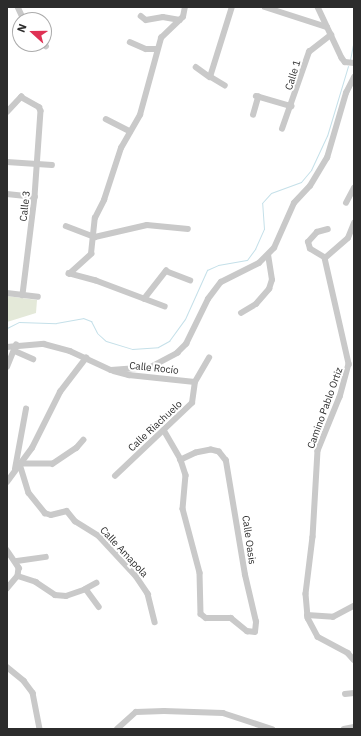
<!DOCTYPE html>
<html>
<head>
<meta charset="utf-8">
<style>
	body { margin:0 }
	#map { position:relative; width:361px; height:736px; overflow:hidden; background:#fff; font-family:"IBM Plex Sans",sans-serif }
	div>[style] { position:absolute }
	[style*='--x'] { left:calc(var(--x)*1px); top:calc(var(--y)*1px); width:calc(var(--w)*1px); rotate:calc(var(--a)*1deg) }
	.green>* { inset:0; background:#e4e9d9 }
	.stream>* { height:1px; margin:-0.5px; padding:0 0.5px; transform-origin:0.5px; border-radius:0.5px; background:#c5e0e9 }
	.minor>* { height:5.5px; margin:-2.75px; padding:0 2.75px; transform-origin:2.75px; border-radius:2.75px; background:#c9c9c9 }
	span { translate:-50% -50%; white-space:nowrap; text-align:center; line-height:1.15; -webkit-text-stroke:4px #fff; paint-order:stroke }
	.street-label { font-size:10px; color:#2c2c2c }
	.frame { position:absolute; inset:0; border:8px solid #2c2c2c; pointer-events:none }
	.north { position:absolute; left:12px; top:12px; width:40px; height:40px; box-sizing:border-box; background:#fff; border:1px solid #ababab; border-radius:50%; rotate:291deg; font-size:11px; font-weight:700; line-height:16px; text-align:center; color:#2c2c2c }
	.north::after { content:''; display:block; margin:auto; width:14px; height:18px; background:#df3254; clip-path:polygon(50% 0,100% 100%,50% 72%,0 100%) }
</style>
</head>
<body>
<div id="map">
	<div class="green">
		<div style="clip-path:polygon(7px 296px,37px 300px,36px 313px,7px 322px)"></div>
	</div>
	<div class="stream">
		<div style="--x:350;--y:60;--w:20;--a:-79"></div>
		<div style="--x:7;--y:328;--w:13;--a:-27"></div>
		<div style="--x:19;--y:322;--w:37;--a:2"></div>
		<div style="--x:56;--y:323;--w:27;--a:-10"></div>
		<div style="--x:83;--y:318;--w:9;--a:21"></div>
		<div style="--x:91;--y:321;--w:13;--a:63"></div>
		<div style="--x:97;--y:333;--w:12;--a:42"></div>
		<div style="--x:106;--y:341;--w:27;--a:17"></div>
		<div style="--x:132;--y:349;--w:26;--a:-4"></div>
		<div style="--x:158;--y:347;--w:13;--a:-29"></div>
		<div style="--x:169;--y:341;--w:27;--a:-54"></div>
		<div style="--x:185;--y:319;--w:54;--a:-65.8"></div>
		<div style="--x:207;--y:270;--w:12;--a:-24"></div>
		<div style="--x:218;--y:265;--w:29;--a:-10"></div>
		<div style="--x:247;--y:260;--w:14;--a:-54"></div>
		<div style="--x:255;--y:249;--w:22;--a:-66"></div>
		<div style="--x:264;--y:229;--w:26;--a:-94"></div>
		<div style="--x:262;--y:203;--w:13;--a:-48"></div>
		<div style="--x:271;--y:193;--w:32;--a:-20"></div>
		<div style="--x:301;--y:182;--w:16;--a:-50"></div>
		<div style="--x:311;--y:170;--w:38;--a:-65"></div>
		<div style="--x:327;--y:136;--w:73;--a:-73.3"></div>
	</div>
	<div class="minor">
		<div style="--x:18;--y:7;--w:14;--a:65"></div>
		<div style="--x:265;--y:7;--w:65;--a:17.9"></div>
		<div style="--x:318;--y:7;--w:56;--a:64.8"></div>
		<div style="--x:342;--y:58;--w:5;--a:53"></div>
		<div style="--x:345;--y:62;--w:9;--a:6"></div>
		<div style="--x:141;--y:16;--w:6;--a:39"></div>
		<div style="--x:146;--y:20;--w:17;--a:-10"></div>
		<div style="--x:163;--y:17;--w:17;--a:10"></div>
		<div style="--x:130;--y:42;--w:17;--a:24"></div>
		<div style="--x:146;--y:49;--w:11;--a:0"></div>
		<div style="--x:44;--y:44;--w:3;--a:45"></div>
		<div style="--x:196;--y:67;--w:17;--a:36"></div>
		<div style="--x:225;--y:86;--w:17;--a:-149"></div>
		<div style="--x:210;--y:77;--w:73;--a:-72.6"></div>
		<div style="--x:256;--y:96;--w:37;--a:16"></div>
		<div style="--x:7;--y:112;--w:21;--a:-47"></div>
		<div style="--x:21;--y:97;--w:21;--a:29"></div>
		<div style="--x:39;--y:107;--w:4;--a:63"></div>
		<div style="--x:41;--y:111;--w:86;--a:94"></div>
		<div style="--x:35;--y:197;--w:99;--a:97"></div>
		<div style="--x:253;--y:115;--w:19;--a:-74"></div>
		<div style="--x:106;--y:119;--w:27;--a:27"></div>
		<div style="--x:282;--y:129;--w:82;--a:-70.7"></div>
		<div style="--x:309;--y:52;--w:28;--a:-38"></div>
		<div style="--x:7;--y:162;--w:45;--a:3.8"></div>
		<div style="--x:7;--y:194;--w:28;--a:6"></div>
		<div style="--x:346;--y:203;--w:17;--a:-62"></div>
		<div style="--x:66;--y:226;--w:31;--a:21"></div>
		<div style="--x:95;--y:237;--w:53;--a:-13"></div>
		<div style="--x:147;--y:225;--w:41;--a:5.6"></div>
		<div style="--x:325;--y:258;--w:109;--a:77.2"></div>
		<div style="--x:349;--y:364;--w:34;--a:105"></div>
		<div style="--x:340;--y:397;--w:58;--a:112.2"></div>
		<div style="--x:318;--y:451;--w:86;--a:93.3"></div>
		<div style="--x:313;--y:537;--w:57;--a:97"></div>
		<div style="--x:306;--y:594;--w:24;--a:85"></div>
		<div style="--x:308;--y:618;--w:21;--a:62"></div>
		<div style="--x:318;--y:637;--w:34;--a:28"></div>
		<div style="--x:348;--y:653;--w:9;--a:49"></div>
		<div style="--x:325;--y:258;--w:17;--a:-149"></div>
		<div style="--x:310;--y:249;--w:7;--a:-106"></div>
		<div style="--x:308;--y:242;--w:13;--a:-48"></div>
		<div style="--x:317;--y:232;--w:11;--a:-15"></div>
		<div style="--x:325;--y:258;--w:30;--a:-41"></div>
		<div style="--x:348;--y:238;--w:16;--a:-68"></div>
		<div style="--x:7;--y:293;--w:31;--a:7"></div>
		<div style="--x:144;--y:299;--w:36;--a:-52"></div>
		<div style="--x:166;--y:271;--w:26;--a:21"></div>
		<div style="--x:165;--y:307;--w:74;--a:-159.4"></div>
		<div style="--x:96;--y:281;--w:28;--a:-165"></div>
		<div style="--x:69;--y:274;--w:30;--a:-42"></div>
		<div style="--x:91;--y:254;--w:36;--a:-84"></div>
		<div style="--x:95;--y:218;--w:20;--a:-63"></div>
		<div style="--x:104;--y:200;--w:55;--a:-71.9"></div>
		<div style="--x:121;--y:148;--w:38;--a:-60"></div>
		<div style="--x:140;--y:115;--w:80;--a:-74.7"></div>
		<div style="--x:161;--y:38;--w:30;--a:-44"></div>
		<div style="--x:183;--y:17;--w:10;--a:-79"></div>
		<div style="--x:241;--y:313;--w:17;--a:-31"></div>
		<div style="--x:256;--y:304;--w:20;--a:-49"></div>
		<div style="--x:269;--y:289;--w:9;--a:-72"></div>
		<div style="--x:272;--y:280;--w:24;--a:-99"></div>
		<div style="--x:7;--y:347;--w:37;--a:-5"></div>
		<div style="--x:44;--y:344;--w:27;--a:15"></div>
		<div style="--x:70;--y:351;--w:45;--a:24.9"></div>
		<div style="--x:111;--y:370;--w:40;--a:-4.3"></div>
		<div style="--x:151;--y:367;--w:30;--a:-28"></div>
		<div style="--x:177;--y:353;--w:13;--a:-45"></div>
		<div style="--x:186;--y:344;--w:50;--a:-63.9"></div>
		<div style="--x:208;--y:299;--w:21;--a:-53"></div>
		<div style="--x:221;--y:282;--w:42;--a:-26.6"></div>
		<div style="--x:259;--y:263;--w:21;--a:-45"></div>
		<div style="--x:274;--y:248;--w:49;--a:-66"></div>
		<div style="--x:294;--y:203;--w:23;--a:-47"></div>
		<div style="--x:310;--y:186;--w:33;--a:-59"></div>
		<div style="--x:327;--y:158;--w:68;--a:-73.7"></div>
		<div style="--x:346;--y:93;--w:18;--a:-63"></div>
		<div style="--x:15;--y:351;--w:20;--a:24"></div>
		<div style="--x:7;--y:367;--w:24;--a:-68"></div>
		<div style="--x:114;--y:371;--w:16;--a:15"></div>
		<div style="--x:129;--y:375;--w:66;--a:6.1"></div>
		<div style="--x:195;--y:382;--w:28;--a:-60"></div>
		<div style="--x:164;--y:430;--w:34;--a:60"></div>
		<div style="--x:181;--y:460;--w:16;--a:72"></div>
		<div style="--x:186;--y:475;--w:34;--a:95"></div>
		<div style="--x:183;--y:509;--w:66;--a:75.1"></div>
		<div style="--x:200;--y:573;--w:41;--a:88.6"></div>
		<div style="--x:201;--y:614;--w:6;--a:39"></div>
		<div style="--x:206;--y:618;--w:25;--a:0"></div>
		<div style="--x:231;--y:618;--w:21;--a:39"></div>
		<div style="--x:247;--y:631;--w:8;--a:7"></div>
		<div style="--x:255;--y:632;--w:10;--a:-84"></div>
		<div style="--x:256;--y:622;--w:48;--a:-103.2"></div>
		<div style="--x:245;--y:575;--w:116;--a:-99.5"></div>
		<div style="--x:226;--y:461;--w:11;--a:-128"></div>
		<div style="--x:219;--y:452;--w:8;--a:-166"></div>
		<div style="--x:211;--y:450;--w:15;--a:169"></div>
		<div style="--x:196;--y:453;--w:17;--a:155"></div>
		<div style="--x:84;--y:440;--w:11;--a:131"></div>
		<div style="--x:77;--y:448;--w:29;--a:146"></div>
		<div style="--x:53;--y:464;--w:33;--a:180"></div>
		<div style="--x:20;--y:464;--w:30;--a:73"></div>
		<div style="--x:29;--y:493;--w:26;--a:51"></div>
		<div style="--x:45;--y:513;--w:6;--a:18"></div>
		<div style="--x:51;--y:515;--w:16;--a:-14"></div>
		<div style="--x:67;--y:511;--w:13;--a:51"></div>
		<div style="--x:75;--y:521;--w:28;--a:32"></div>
		<div style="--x:99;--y:536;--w:54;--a:47.2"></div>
		<div style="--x:136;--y:576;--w:22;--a:56"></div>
		<div style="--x:148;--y:594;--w:29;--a:76"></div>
		<div style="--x:15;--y:469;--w:61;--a:-79.6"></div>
		<div style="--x:115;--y:476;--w:106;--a:-43.5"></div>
		<div style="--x:192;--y:403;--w:21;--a:-82"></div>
		<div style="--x:7;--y:482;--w:42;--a:-53.7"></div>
		<div style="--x:32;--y:448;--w:63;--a:-63.4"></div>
		<div style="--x:60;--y:392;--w:43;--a:-52.6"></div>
		<div style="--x:7;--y:550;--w:22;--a:56"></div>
		<div style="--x:19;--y:568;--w:8;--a:97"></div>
		<div style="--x:18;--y:576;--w:17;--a:130"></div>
		<div style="--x:17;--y:561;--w:29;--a:-8"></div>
		<div style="--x:18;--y:576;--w:19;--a:18"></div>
		<div style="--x:36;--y:582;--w:23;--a:34"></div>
		<div style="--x:55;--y:595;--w:11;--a:5"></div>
		<div style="--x:66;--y:596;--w:21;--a:-19"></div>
		<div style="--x:97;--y:583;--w:13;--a:151"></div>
		<div style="--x:86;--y:589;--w:22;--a:54"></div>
		<div style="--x:307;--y:615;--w:26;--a:4"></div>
		<div style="--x:333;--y:617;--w:24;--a:-28"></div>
		<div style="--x:7;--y:667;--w:22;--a:39"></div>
		<div style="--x:24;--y:681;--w:15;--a:53"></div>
		<div style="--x:33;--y:693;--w:37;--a:79"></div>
		<div style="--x:345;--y:694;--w:9;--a:-6"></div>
		<div style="--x:117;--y:729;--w:25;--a:-42"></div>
		<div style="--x:136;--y:712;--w:28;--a:-2"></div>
		<div style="--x:164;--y:711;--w:59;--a:1.9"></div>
		<div style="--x:223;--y:713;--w:52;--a:18.1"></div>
		<div style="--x:344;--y:729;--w:10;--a:-11"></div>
	</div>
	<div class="street-label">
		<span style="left:293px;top:75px;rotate:-73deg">Calle 1</span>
		<span style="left:25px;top:206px;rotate:-84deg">Calle 3</span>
		<span style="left:154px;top:368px;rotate:6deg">Calle Rocío</span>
		<span style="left:325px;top:408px;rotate:-70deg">Camino Pablo Ortiz</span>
		<span style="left:155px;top:426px;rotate:-43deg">Calle Riachuelo</span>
		<span style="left:249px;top:540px;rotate:82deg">Calle Oasis</span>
		<span style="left:124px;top:552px;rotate:47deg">Calle Amapola</span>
	</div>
	<div class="frame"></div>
	<div class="north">N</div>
</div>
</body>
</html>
